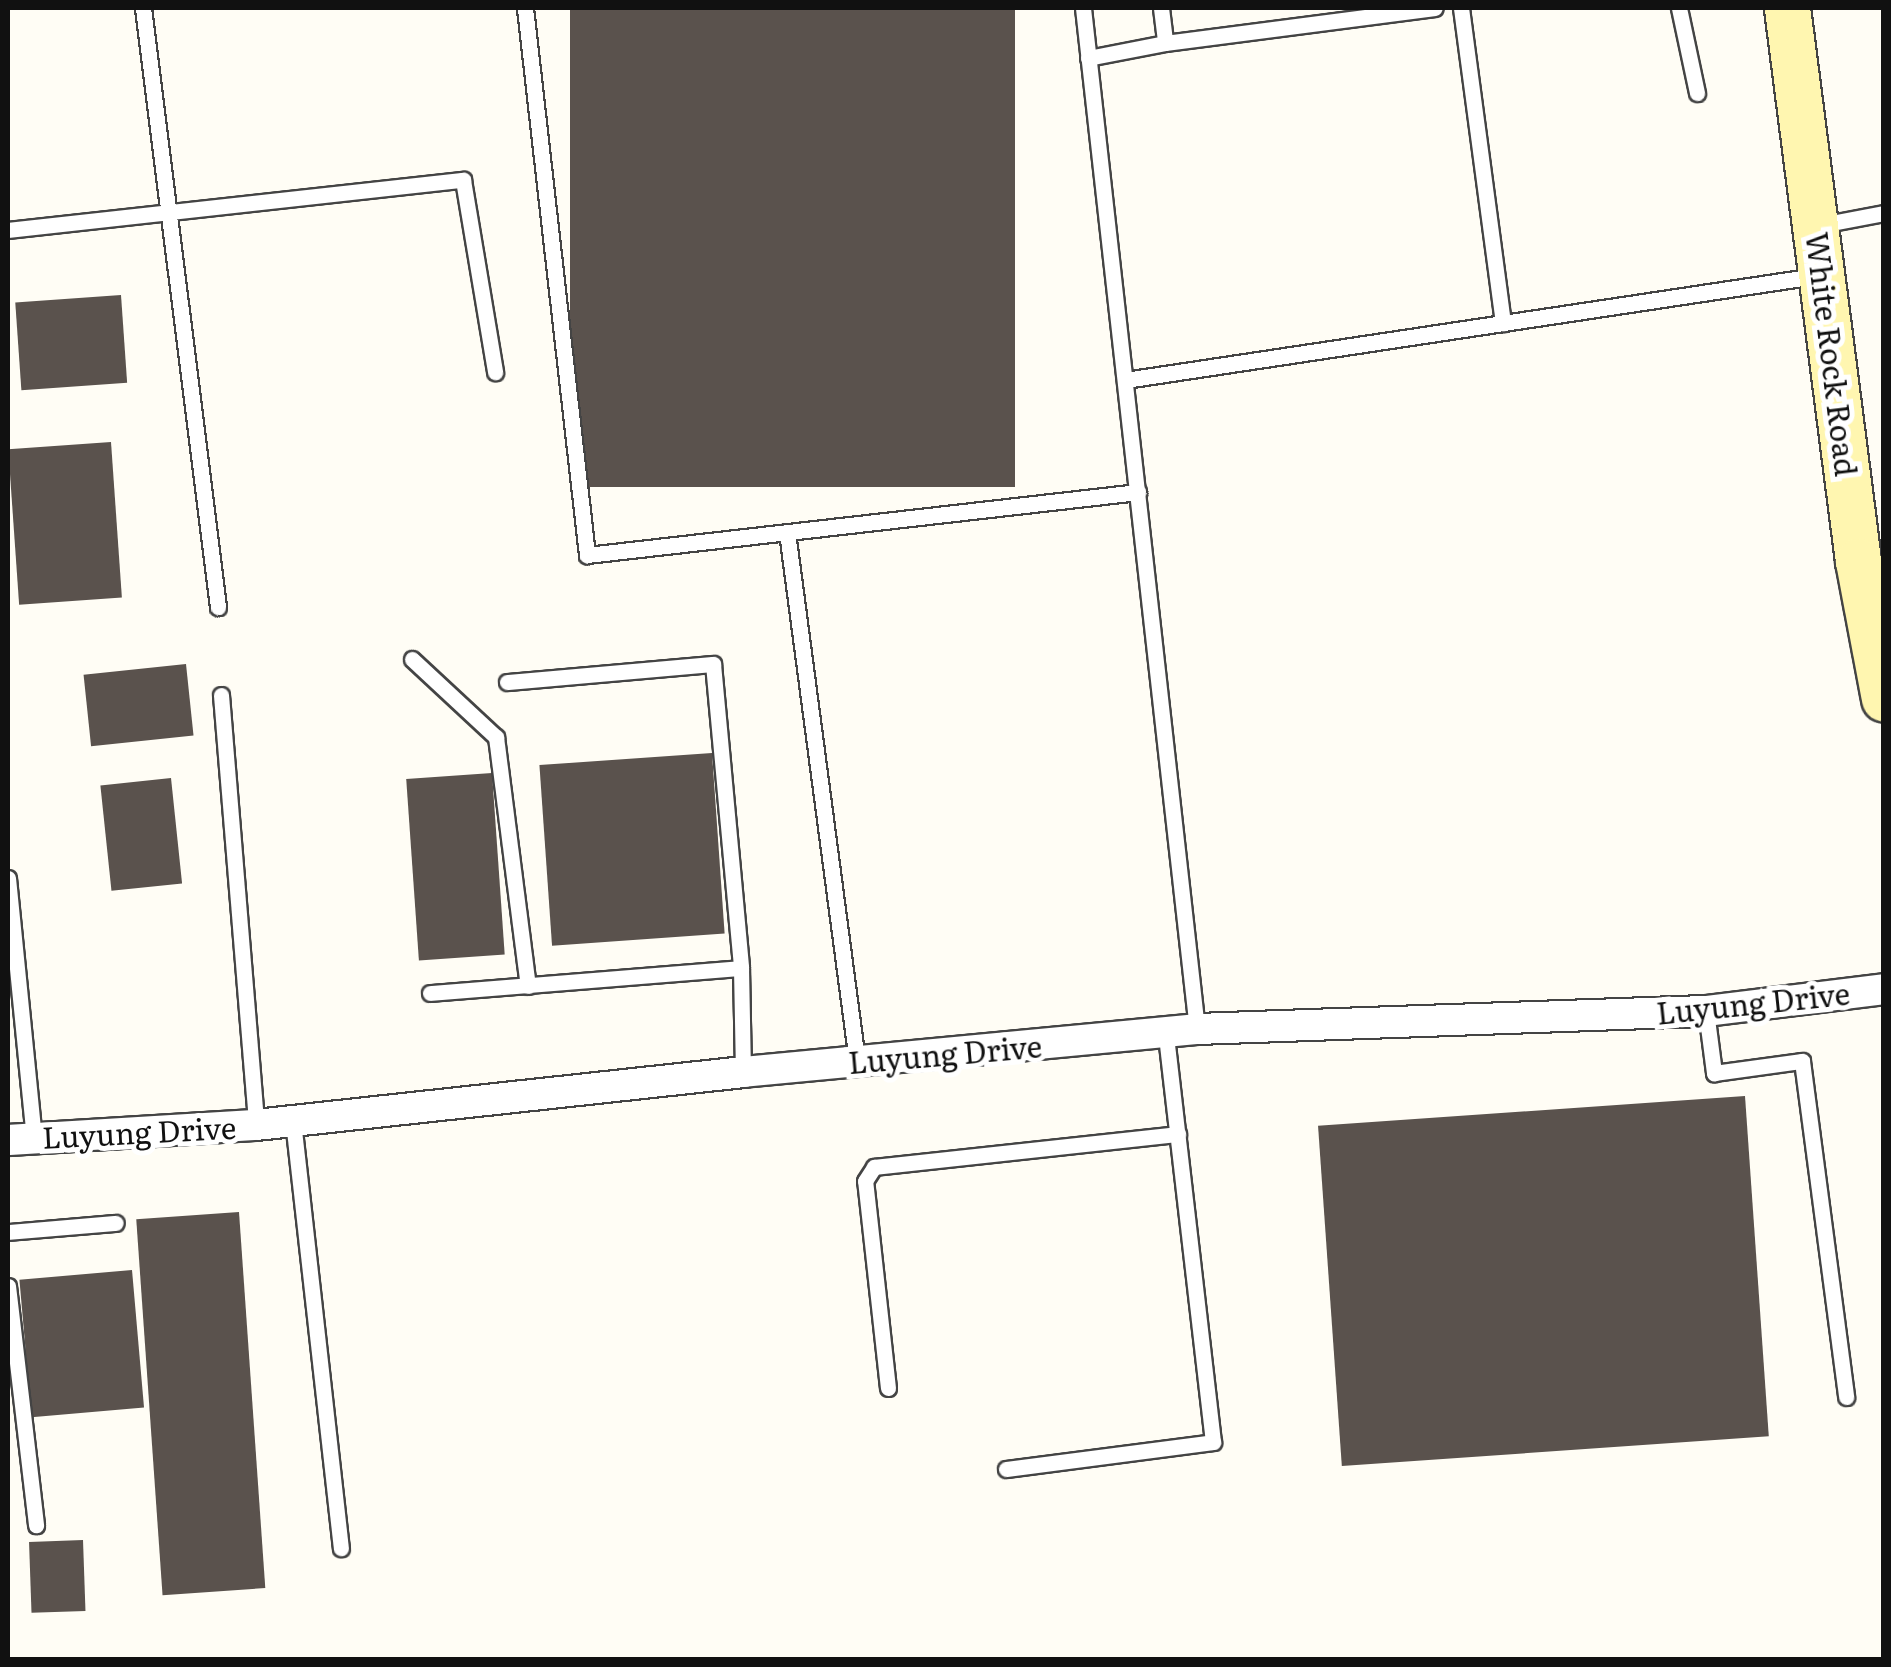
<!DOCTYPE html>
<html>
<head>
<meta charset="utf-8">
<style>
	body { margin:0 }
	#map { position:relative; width:1891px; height:1667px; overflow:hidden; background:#fffdf5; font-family:Literata,serif }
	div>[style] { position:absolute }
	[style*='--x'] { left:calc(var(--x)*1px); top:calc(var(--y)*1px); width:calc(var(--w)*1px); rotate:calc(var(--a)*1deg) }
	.building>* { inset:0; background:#5a524d; transform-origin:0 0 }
	.roads { filter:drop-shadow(2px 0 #444) drop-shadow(-2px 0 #444) drop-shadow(0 2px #444) drop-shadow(0 -2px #444) }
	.service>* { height:15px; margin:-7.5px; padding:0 7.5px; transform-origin:7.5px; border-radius:7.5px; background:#fff }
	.minor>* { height:30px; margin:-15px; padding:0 15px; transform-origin:15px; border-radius:15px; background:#fff }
	.secondary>* { height:45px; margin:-22.5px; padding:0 22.5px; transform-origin:22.5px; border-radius:22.5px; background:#fff6b0 }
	span { translate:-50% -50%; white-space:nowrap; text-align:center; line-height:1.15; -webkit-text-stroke:10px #fff; paint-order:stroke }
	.street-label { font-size:30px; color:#111 }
	.frame { position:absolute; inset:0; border:10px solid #111; pointer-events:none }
</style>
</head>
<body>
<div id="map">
	<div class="building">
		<div style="left:570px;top:8px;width:445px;height:479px"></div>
		<div style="left:121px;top:295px;width:88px;height:106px;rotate:86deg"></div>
		<div style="left:111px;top:442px;width:156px;height:103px;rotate:86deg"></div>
		<div style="left:186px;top:664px;width:72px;height:103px;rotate:84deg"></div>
		<div style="left:712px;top:753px;width:181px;height:173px;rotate:86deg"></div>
		<div style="left:492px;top:773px;width:182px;height:86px;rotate:86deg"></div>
		<div style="left:171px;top:778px;width:106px;height:71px;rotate:84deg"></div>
		<div style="left:1745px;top:1096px;width:341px;height:428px;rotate:86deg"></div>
		<div style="left:239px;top:1212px;width:377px;height:103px;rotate:86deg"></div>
		<div style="left:132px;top:1270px;width:138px;height:113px;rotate:85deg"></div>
		<div style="left:83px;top:1540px;width:71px;height:54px;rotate:88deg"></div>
	</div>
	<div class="roads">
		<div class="service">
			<div style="--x:143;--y:8;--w:604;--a:82.86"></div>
			<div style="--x:525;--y:8;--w:551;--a:83.53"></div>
			<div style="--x:587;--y:555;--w:555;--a:-6.52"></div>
			<div style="--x:1083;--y:8;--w:1027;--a:83.63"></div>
			<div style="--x:1161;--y:8;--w:35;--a:83"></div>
			<div style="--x:1165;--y:43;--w:272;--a:-7.4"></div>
			<div style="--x:1461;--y:8;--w:318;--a:82.4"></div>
			<div style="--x:1679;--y:8;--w:87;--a:78"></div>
			<div style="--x:1088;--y:58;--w:78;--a:-11"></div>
			<div style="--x:1821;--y:225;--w:64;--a:-10.8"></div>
			<div style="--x:8;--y:230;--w:458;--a:-6.3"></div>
			<div style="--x:463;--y:180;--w:195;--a:80.5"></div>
			<div style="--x:1125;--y:380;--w:698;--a:-8.57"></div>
			<div style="--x:787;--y:532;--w:534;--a:82.46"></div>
			<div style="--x:412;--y:659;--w:115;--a:42.9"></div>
			<div style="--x:496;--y:737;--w:251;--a:82.7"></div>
			<div style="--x:507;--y:682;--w:207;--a:-5"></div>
			<div style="--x:713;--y:664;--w:305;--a:84.7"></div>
			<div style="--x:741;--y:968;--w:104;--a:88.9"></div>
			<div style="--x:221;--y:695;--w:431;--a:85.3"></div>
			<div style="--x:8;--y:878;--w:260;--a:84.3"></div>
			<div style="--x:430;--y:993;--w:312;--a:-4.6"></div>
			<div style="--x:1706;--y:1011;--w:63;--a:82.6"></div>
			<div style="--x:1714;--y:1073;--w:89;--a:-7.8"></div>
			<div style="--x:1802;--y:1061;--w:339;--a:82.5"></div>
			<div style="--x:293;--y:1121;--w:430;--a:83.6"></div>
			<div style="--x:8;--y:1232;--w:108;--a:-4.8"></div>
			<div style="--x:8;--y:1286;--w:241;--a:83.3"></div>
			<div style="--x:888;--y:1388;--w:208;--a:-96.3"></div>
			<div style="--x:865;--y:1181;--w:17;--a:-57"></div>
			<div style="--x:874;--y:1167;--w:306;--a:-6.2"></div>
			<div style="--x:1006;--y:1469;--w:209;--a:-7.4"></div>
			<div style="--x:1213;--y:1442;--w:412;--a:-96.6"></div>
		</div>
		<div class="minor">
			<div style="--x:8;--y:1140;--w:248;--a:-3.5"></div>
			<div style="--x:256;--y:1125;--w:490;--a:-6.2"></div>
			<div style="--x:743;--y:1072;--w:456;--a:-5.4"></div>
			<div style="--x:1197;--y:1029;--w:509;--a:-2.03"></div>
			<div style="--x:1706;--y:1011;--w:179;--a:-7"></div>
		</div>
		<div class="secondary">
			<div style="--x:1787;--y:8;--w:558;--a:82.68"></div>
			<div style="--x:1858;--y:561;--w:140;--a:79.3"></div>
		</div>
	</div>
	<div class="street-label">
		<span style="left:1833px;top:354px;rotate:83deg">White Rock Road</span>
		<span style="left:1753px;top:1002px;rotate:-6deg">Luyung Drive</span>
		<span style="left:945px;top:1053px;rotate:-5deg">Luyung Drive</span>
		<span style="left:139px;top:1131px;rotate:-3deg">Luyung Drive</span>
	</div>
	<div class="frame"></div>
</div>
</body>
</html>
